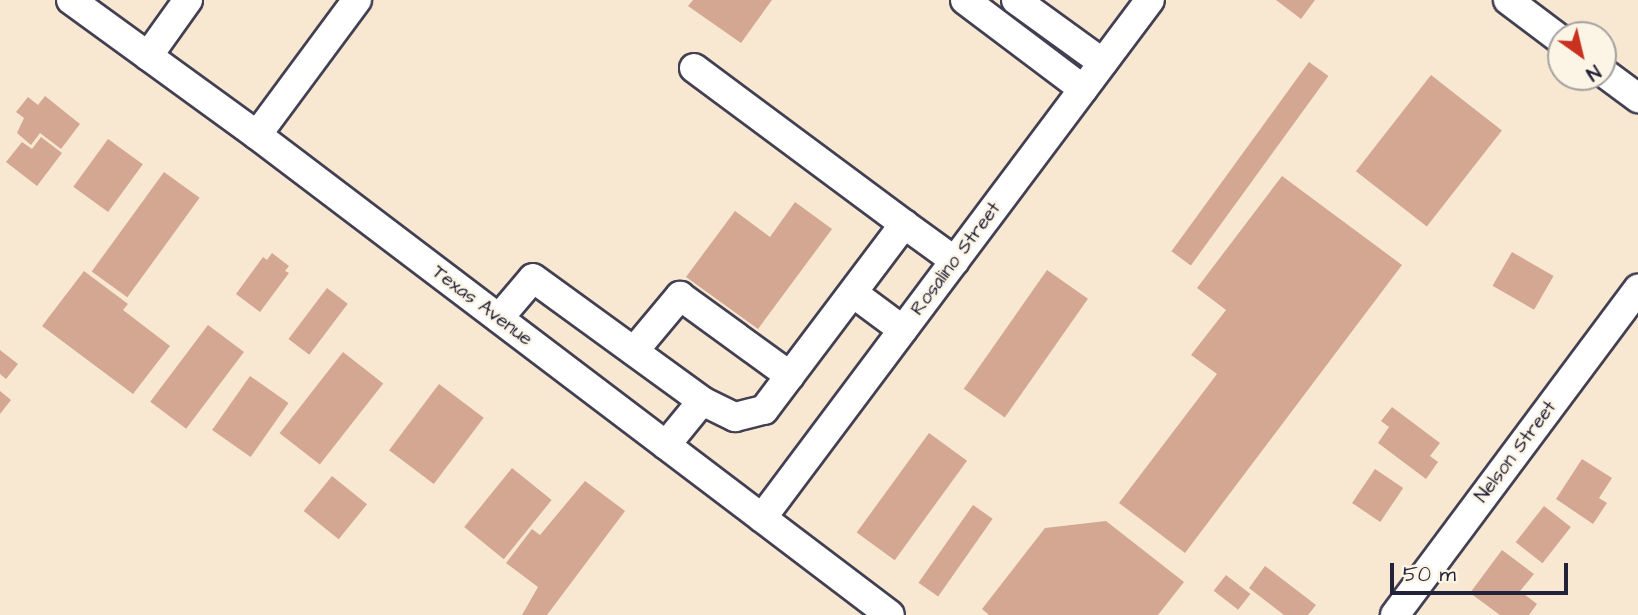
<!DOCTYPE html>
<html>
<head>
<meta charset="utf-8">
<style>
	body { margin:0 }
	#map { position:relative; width:1638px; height:615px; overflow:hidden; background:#f8e8d1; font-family:"Architects Daughter",sans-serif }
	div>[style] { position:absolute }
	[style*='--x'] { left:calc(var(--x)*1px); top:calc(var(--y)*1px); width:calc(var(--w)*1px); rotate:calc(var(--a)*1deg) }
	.building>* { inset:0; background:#d4a792; transform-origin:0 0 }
	.roads { filter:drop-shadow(2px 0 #424052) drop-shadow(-2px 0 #424052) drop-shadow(0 2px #424052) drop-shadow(0 -2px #424052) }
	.minor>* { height:28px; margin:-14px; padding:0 14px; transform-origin:14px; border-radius:14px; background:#fff }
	span { translate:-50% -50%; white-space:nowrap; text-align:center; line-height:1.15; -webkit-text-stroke:5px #fcf5e5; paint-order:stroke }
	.street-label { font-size:19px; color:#22223b }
	.north { position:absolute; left:1547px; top:21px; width:70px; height:70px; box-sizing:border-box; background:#fcf5e5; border:2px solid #a5a1a1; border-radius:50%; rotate:146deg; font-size:19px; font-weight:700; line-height:28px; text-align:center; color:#22223b }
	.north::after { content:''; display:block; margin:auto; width:24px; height:32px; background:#c8321e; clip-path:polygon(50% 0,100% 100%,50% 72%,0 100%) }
	.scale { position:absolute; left:1390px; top:563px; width:178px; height:32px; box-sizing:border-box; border:4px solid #22223b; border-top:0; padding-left:9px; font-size:21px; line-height:24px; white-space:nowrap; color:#22223b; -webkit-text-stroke:5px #fcf5e5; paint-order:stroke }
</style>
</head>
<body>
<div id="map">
	<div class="building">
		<div style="clip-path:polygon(693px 0,772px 0,741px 43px,688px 6px)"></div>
		<div style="clip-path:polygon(1276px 0,1315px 0,1301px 19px)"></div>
		<div style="left:1309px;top:62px;width:24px;height:234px;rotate:36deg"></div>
		<div style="left:1431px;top:75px;width:90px;height:122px;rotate:38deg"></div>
		<div style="clip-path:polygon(45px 96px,80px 124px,61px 149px,40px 133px,31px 145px,17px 133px,24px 118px,16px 112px,28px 97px,38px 105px)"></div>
		<div style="clip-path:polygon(41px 137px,62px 153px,37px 186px,6px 162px,22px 142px,32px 149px)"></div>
		<div style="left:108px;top:139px;width:43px;height:59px;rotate:36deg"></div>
		<div style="left:164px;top:172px;width:44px;height:123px;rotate:36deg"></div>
		<div style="clip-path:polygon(1282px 176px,1402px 265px,1185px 553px,1119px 503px,1217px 374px,1191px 355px,1226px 310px,1197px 288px)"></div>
		<div style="clip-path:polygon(795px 202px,832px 229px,758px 329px,686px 277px,735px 211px,770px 237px)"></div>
		<div style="left:1512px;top:252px;width:48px;height:39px;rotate:30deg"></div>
		<div style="clip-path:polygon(272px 253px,289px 266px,285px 271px,289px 273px,260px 312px,236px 294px,263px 257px,267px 260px)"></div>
		<div style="left:1047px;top:270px;width:50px;height:145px;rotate:35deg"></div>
		<div style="clip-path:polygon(84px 271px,128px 304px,123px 310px,170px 346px,133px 394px,42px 326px)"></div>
		<div style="left:327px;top:288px;width:26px;height:64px;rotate:37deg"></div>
		<div style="left:208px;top:325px;width:45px;height:96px;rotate:37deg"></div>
		<div style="clip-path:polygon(0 350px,18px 364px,6px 379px,0 374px)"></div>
		<div style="left:343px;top:352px;width:51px;height:103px;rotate:38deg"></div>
		<div style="left:250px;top:376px;width:47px;height:66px;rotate:35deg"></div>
		<div style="left:439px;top:384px;width:56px;height:83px;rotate:37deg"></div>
		<div style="clip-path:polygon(0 391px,11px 400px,0 414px)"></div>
		<div style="clip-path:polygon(1392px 407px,1440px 443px,1430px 456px,1438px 462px,1426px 479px,1378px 443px,1389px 427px,1381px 421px)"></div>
		<div style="left:929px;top:433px;width:47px;height:123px;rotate:36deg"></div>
		<div style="clip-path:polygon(1582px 459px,1612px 478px,1599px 498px,1607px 503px,1593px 524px,1556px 499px)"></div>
		<div style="left:512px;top:468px;width:51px;height:76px;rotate:39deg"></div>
		<div style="left:1375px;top:469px;width:34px;height:41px;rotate:34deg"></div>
		<div style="left:332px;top:476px;width:45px;height:45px;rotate:39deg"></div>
		<div style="clip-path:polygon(585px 481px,625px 511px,547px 615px,522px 615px,538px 587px,506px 563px,532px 529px,540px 535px)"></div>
		<div style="left:973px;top:505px;width:24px;height:95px;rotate:35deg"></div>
		<div style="left:1544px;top:506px;width:34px;height:46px;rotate:38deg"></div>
		<div style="clip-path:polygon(1106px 521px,1184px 582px,1158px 615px,989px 615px,982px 609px,1045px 528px)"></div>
		<div style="clip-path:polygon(1502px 550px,1534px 574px,1520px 591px,1537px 604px,1529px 615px,1500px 615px,1470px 593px)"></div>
		<div style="clip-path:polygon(1265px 566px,1316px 605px,1308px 615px,1284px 615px,1249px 588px)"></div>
		<div style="left:1226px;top:575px;width:31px;height:20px;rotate:38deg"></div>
	</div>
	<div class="roads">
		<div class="minor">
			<div style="--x:71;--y:0;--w:230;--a:36"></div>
			<div style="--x:257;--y:135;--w:794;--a:37.17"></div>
			<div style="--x:965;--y:0;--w:148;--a:37"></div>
			<div style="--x:1016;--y:0;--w:107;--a:35.9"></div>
			<div style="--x:1508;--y:0;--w:66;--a:37"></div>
			<div style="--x:148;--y:56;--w:69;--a:-54.5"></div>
			<div style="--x:694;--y:68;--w:262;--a:36.6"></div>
			<div style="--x:1603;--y:72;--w:44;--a:36.6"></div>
			<div style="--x:257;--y:135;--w:168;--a:-53.5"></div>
			<div style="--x:853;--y:293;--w:62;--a:36.5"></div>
			<div style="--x:499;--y:318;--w:52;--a:-49.6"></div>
			<div style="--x:533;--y:278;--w:209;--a:36"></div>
			<div style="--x:702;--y:401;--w:57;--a:129.3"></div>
			<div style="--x:634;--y:351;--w:72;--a:-50.1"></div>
			<div style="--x:680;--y:296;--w:136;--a:36"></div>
			<div style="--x:702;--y:401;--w:37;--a:26"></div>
			<div style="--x:735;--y:417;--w:30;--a:-14"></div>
			<div style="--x:764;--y:410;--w:233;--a:-53"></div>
			<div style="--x:904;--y:224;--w:63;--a:36"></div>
			<div style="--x:762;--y:518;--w:647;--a:-53.17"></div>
			<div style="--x:1395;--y:615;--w:407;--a:-53.3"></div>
		</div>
	</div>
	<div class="street-label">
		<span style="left:956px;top:259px;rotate:-53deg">Rosalino Street</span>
		<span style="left:482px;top:306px;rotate:37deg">Texas Avenue</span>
		<span style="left:1516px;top:452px;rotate:-53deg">Nelson Street</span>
	</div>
	<div class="north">N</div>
	<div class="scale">50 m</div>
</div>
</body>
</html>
